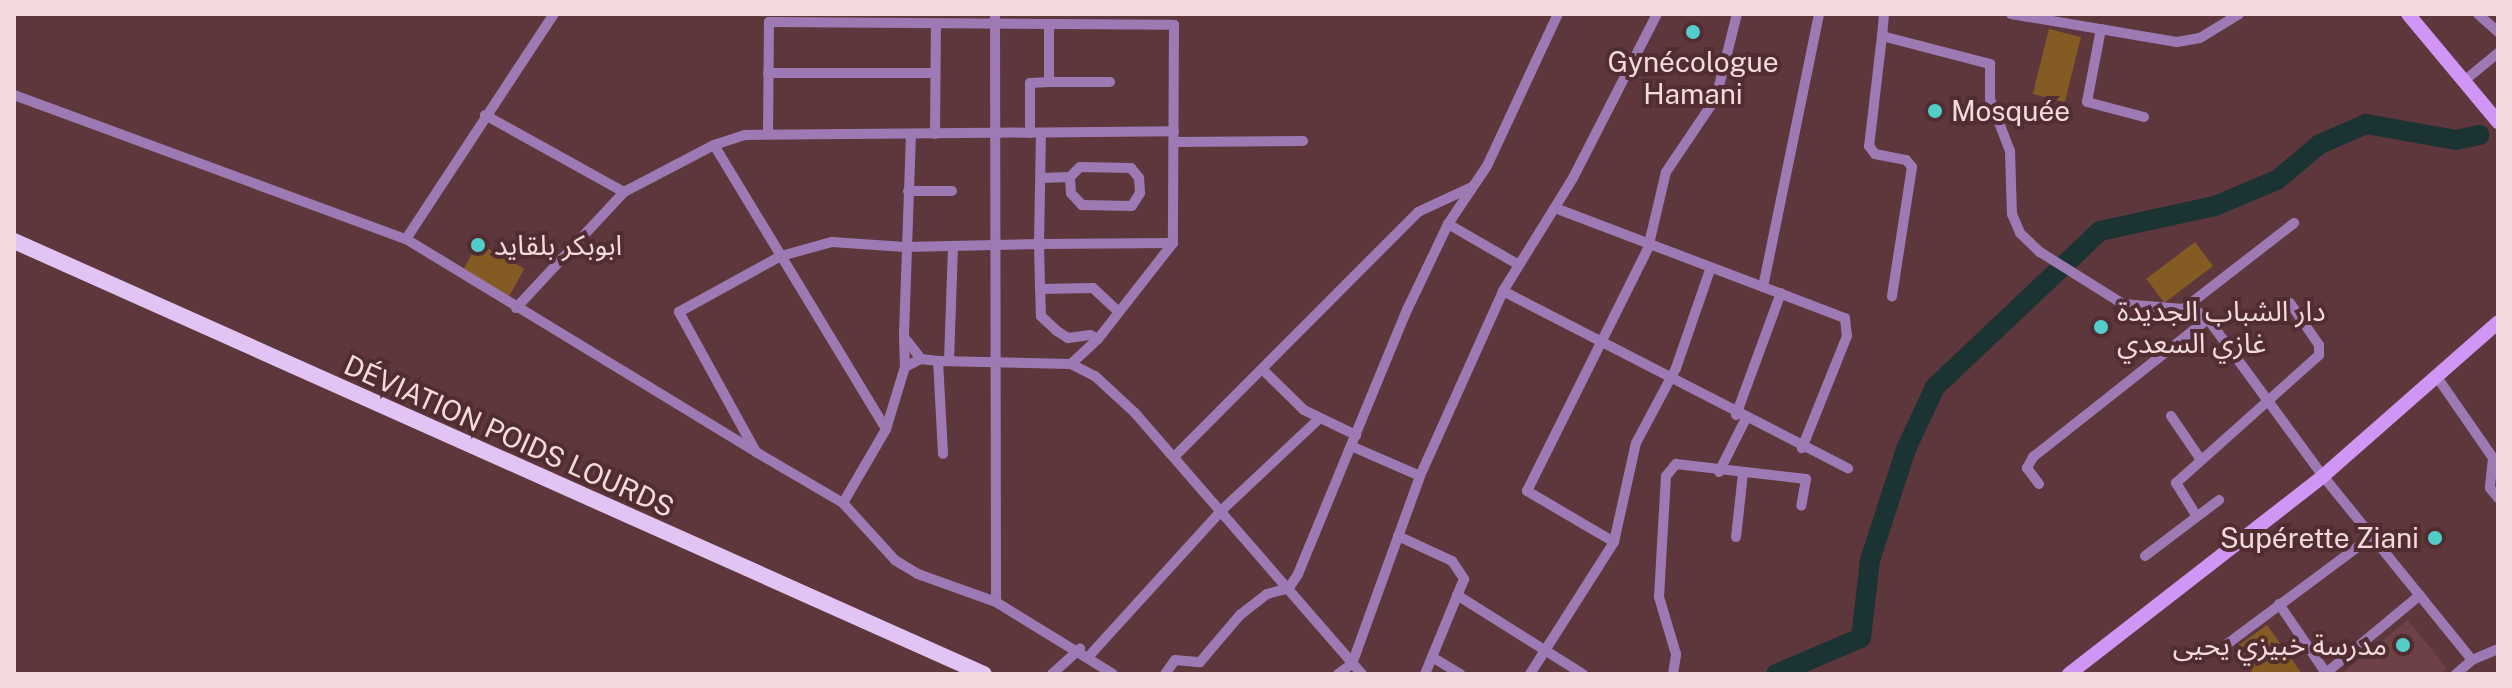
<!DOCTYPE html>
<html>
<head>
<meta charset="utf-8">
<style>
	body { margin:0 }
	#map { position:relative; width:2512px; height:688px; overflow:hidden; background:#5d373c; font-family:"Public Sans","Noto Sans Arabic",sans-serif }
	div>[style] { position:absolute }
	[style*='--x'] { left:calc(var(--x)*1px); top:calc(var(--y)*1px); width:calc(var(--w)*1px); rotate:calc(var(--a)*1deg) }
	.built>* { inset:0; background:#6e4147 }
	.green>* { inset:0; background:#845c23; transform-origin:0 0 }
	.river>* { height:20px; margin:-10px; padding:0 10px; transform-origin:10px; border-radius:10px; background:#1b3433 }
	.street>* { height:10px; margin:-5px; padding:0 5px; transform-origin:5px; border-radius:5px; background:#9e7ab5 }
	.secondary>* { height:14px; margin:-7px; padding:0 7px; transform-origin:7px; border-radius:7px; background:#d196f5 }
	.primary>* { height:16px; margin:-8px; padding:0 8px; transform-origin:8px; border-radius:8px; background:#e1c4f4 }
	.dots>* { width:22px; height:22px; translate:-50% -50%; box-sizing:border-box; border:4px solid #512d31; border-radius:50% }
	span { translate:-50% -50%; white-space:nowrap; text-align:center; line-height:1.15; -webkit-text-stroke:8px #512d31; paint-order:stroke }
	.poi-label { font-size:28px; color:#f3dbdd }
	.left { translate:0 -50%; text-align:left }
	.right { translate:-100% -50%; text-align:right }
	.street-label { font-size:28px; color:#f3dbdd }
	.frame { position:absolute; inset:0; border:16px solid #f3dbdd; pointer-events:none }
</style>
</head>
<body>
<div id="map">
	<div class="built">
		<div style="clip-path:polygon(2408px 620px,2447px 669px,2440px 674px,2341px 674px)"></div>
	</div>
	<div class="green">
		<div style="left:2049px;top:29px;width:33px;height:67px;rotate:14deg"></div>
		<div style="left:2195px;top:242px;width:30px;height:61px;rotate:53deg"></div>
		<div style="left:478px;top:243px;width:53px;height:33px;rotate:29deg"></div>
		<div style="clip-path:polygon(2267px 625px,2302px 674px,2254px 674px,2235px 648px)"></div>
	</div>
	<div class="river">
		<div style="--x:1776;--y:674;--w:92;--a:-23"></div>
		<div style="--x:1861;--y:638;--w:79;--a:-83.4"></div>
		<div style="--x:1870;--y:560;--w:117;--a:-72"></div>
		<div style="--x:1906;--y:449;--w:68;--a:-64.9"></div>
		<div style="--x:1935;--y:387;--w:227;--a:-43.4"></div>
		<div style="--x:2100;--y:231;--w:118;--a:-12.3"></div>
		<div style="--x:2215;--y:206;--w:67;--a:-22.8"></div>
		<div style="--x:2277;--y:180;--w:56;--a:-39.9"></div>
		<div style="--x:2320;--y:144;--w:50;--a:-23.5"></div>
		<div style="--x:2366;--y:124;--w:91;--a:10.1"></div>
		<div style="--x:2456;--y:140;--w:24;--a:-12"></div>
	</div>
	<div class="street">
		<div style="--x:995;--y:14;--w:588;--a:89.9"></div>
		<div style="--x:996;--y:602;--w:137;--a:31.6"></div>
		<div style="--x:1884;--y:14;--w:22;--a:95"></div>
		<div style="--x:1882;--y:36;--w:112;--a:14.5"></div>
		<div style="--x:1990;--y:64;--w:35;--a:90"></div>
		<div style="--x:1990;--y:99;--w:56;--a:69"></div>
		<div style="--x:2010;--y:151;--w:63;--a:88.2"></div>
		<div style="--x:2012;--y:214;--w:21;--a:67"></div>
		<div style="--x:2020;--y:233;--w:28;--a:44"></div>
		<div style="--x:2040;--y:252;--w:98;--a:32.1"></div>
		<div style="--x:2123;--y:304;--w:72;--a:4.8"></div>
		<div style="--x:2195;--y:310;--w:16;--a:35"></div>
		<div style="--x:2208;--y:319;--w:195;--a:53.8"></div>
		<div style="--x:2323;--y:476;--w:237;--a:51"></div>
		<div style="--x:2472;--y:660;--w:28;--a:-23"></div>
		<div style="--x:2011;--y:14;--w:168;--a:9.6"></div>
		<div style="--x:2177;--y:42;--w:23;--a:-10"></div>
		<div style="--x:2200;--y:38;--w:46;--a:-31.6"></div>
		<div style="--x:2478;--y:14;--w:27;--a:42"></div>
		<div style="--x:1049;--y:24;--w:58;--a:90"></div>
		<div style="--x:1049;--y:82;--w:61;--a:0"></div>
		<div style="--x:2101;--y:29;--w:74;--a:100.9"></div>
		<div style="--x:2087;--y:102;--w:59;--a:14.7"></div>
		<div style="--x:1882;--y:36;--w:111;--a:96.7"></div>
		<div style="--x:1869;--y:146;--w:10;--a:53"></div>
		<div style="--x:1875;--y:154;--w:32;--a:11"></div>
		<div style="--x:1906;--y:160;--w:9;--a:49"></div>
		<div style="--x:1912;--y:167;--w:131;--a:98.8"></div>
		<div style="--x:768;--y:73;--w:167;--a:0"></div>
		<div style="--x:2464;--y:81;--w:44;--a:-39.5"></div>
		<div style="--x:14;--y:95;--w:418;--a:20.2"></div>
		<div style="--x:406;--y:239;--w:269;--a:-56.7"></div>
		<div style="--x:485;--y:115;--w:159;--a:29"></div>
		<div style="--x:1030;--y:133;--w:50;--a:-90"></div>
		<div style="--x:1030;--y:83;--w:19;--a:-3"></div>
		<div style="--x:768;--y:134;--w:112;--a:-89.5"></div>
		<div style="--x:769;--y:22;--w:405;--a:0.4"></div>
		<div style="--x:1174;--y:25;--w:218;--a:90.3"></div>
		<div style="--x:911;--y:134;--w:203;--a:92"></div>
		<div style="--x:904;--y:337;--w:28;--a:52"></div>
		<div style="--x:935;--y:134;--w:110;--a:-89.5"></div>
		<div style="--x:1174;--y:142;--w:129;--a:-0.4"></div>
		<div style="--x:1041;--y:178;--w:29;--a:-2"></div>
		<div style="--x:1070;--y:177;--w:14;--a:-45"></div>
		<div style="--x:1080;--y:167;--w:51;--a:1.1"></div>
		<div style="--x:1131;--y:168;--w:13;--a:51"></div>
		<div style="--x:1139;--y:178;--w:15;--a:86"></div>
		<div style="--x:1140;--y:193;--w:15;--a:122"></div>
		<div style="--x:1132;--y:206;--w:50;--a:-178.9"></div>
		<div style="--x:1082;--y:205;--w:16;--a:-133"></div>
		<div style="--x:1071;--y:193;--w:16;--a:-94"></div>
		<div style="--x:908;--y:191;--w:44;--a:0"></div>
		<div style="--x:1555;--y:208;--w:310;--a:20.8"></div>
		<div style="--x:1845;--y:318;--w:18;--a:84"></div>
		<div style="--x:1847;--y:336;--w:121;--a:111.9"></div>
		<div style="--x:1448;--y:224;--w:82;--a:30"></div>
		<div style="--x:406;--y:239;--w:406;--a:31.3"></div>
		<div style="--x:1763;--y:287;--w:279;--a:-78.4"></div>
		<div style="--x:1503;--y:291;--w:388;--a:27.2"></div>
		<div style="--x:516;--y:308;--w:158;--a:-47"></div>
		<div style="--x:624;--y:192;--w:102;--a:-27.6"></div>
		<div style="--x:2182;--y:310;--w:142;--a:-37.8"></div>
		<div style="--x:1098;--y:339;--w:9;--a:-153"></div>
		<div style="--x:1090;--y:335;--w:22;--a:172"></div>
		<div style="--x:1068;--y:338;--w:13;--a:-148"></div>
		<div style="--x:1057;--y:331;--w:22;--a:-137"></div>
		<div style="--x:1041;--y:316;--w:27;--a:-92"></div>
		<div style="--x:1040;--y:289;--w:53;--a:-1.1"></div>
		<div style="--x:1093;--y:288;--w:35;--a:43"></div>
		<div style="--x:938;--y:361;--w:133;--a:1.3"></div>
		<div style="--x:1071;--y:364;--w:37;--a:-43"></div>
		<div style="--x:1098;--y:339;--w:122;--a:-52"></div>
		<div style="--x:1173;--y:243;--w:134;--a:179.6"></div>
		<div style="--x:1039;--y:244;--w:111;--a:-89"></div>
		<div style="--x:949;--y:361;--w:115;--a:-88"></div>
		<div style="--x:1071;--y:364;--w:27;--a:27"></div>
		<div style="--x:1095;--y:376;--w:54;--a:42.8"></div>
		<div style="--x:1135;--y:413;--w:346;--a:49"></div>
		<div style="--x:905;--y:367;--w:18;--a:-27"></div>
		<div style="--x:921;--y:359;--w:17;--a:7"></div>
		<div style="--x:938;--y:361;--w:93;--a:86.9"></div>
		<div style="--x:1264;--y:371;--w:56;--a:44.3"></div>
		<div style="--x:1304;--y:410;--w:58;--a:25.7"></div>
		<div style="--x:2437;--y:377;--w:98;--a:55.3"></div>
		<div style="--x:2493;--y:458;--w:30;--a:96"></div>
		<div style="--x:2490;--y:488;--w:13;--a:51"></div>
		<div style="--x:1736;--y:415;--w:130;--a:-69.8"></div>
		<div style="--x:2171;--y:416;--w:53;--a:55.7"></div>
		<div style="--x:886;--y:429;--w:65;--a:-73"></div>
		<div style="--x:905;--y:367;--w:26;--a:-92"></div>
		<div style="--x:1351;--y:446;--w:75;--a:23.5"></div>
		<div style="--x:1174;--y:457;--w:346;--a:-45.1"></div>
		<div style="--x:1418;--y:212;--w:60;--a:-24.8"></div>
		<div style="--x:1719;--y:472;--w:58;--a:-63.4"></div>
		<div style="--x:2039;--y:484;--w:20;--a:-127"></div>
		<div style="--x:2027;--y:468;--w:13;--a:-61"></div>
		<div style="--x:2033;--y:457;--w:223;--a:-38.3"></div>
		<div style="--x:843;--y:503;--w:101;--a:-149.6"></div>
		<div style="--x:756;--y:452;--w:160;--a:-118.8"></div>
		<div style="--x:679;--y:312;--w:116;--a:-28.8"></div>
		<div style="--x:781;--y:256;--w:53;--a:-15.4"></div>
		<div style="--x:832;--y:242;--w:73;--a:3.9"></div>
		<div style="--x:905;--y:247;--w:134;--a:-1.3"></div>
		<div style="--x:1039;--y:244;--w:45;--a:88.7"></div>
		<div style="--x:2196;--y:515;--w:38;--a:-122"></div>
		<div style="--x:2176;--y:483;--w:192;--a:-41.8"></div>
		<div style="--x:2319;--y:355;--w:10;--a:-90"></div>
		<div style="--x:2319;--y:345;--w:51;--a:-124.6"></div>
		<div style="--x:1398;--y:536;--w:60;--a:24.8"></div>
		<div style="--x:1452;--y:561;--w:22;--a:56"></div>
		<div style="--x:1464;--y:579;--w:103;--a:112.3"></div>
		<div style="--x:1736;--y:537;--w:63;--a:-83.7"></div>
		<div style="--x:1614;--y:542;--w:101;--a:-149.6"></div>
		<div style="--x:1527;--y:491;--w:271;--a:-63.5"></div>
		<div style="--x:1648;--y:248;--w:78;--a:-76.7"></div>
		<div style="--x:1666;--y:172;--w:89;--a:-56"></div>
		<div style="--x:1716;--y:98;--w:87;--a:-76"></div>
		<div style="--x:2145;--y:556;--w:93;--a:-37.1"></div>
		<div style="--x:1457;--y:595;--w:149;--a:32.1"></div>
		<div style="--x:996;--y:602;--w:83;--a:-160.3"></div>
		<div style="--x:918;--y:574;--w:27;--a:-149"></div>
		<div style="--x:895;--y:560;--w:77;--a:-132.4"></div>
		<div style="--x:843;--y:503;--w:86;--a:-59.8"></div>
		<div style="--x:886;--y:429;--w:332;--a:-121.2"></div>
		<div style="--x:714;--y:145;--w:33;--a:-18"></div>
		<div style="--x:745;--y:135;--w:429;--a:-0.5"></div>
		<div style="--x:2279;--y:604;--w:83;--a:55.7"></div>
		<div style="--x:2326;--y:673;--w:122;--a:-39.7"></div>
		<div style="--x:2219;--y:650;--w:189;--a:-36.6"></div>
		<div style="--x:1090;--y:655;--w:196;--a:-47.7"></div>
		<div style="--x:1222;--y:510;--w:133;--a:-43.2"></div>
		<div style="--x:1432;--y:657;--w:33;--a:31"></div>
		<div style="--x:1052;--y:674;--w:38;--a:-42"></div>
		<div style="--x:1165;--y:674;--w:17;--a:-54"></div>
		<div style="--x:1175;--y:660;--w:25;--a:5"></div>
		<div style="--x:1200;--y:662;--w:62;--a:-49.6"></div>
		<div style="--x:1240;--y:615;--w:34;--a:-38"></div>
		<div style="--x:1267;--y:594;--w:23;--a:-15"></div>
		<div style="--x:1289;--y:588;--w:17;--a:-57"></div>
		<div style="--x:1298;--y:574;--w:286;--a:-67.6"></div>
		<div style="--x:1407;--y:310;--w:95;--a:-64.5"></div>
		<div style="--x:1448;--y:224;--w:70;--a:-56.1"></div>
		<div style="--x:1487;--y:166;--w:168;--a:-65"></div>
		<div style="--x:1338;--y:674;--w:17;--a:-36"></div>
		<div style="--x:1352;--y:664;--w:200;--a:-70.1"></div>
		<div style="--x:1420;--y:476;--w:203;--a:-65.8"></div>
		<div style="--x:1503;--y:291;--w:133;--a:-58.2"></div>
		<div style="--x:1573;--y:178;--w:184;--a:-62.9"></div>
		<div style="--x:1530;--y:674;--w:156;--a:-57.5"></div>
		<div style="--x:1614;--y:542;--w:101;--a:-77.5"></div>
		<div style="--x:1636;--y:443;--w:85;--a:-61.9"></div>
		<div style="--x:1676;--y:368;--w:104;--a:-70.9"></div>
		<div style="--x:1673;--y:674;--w:20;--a:-81"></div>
		<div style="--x:1676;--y:654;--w:59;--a:-106.6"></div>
		<div style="--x:1659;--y:597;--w:121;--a:-86.7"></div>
		<div style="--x:1666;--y:476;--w:16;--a:-50"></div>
		<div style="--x:1676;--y:464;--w:131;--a:6.6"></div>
		<div style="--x:1806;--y:479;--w:27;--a:100"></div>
		<div style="--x:2456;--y:674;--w:21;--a:-41"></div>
	</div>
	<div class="secondary">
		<div style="--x:2408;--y:14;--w:141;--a:50.2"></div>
		<div style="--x:2069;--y:674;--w:322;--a:-37.9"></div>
		<div style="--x:2323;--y:476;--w:233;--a:-41.3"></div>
	</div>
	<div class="primary">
		<div style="--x:14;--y:241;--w:1062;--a:24.06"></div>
	</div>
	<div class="dots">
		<div style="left:1693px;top:32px;background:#53cdc9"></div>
		<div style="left:1935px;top:111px;background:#53cdc9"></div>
		<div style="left:478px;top:245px;background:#53cdc9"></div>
		<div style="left:2101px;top:327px;background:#53cdc9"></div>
		<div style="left:2435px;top:538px;background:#53cdc9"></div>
		<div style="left:2403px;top:645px;background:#53cdc9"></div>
	</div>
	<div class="poi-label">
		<span style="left:1693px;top:78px">Gynécologue<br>Hamani</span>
		<span class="left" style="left:1951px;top:111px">Mosquée</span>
		<span class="left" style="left:494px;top:245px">ابوبكر بلقايد</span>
		<span class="left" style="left:2117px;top:327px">دار الشباب الجديدة<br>غازي السعدي</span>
		<span class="right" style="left:2419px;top:538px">Supérette Ziani</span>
		<span class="right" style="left:2387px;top:645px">مدرسة خبيزي يحيى</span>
	</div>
	<div class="street-label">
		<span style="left:509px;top:436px;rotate:24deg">DÉVIATION POIDS LOURDS</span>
	</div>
	<div class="frame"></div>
</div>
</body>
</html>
